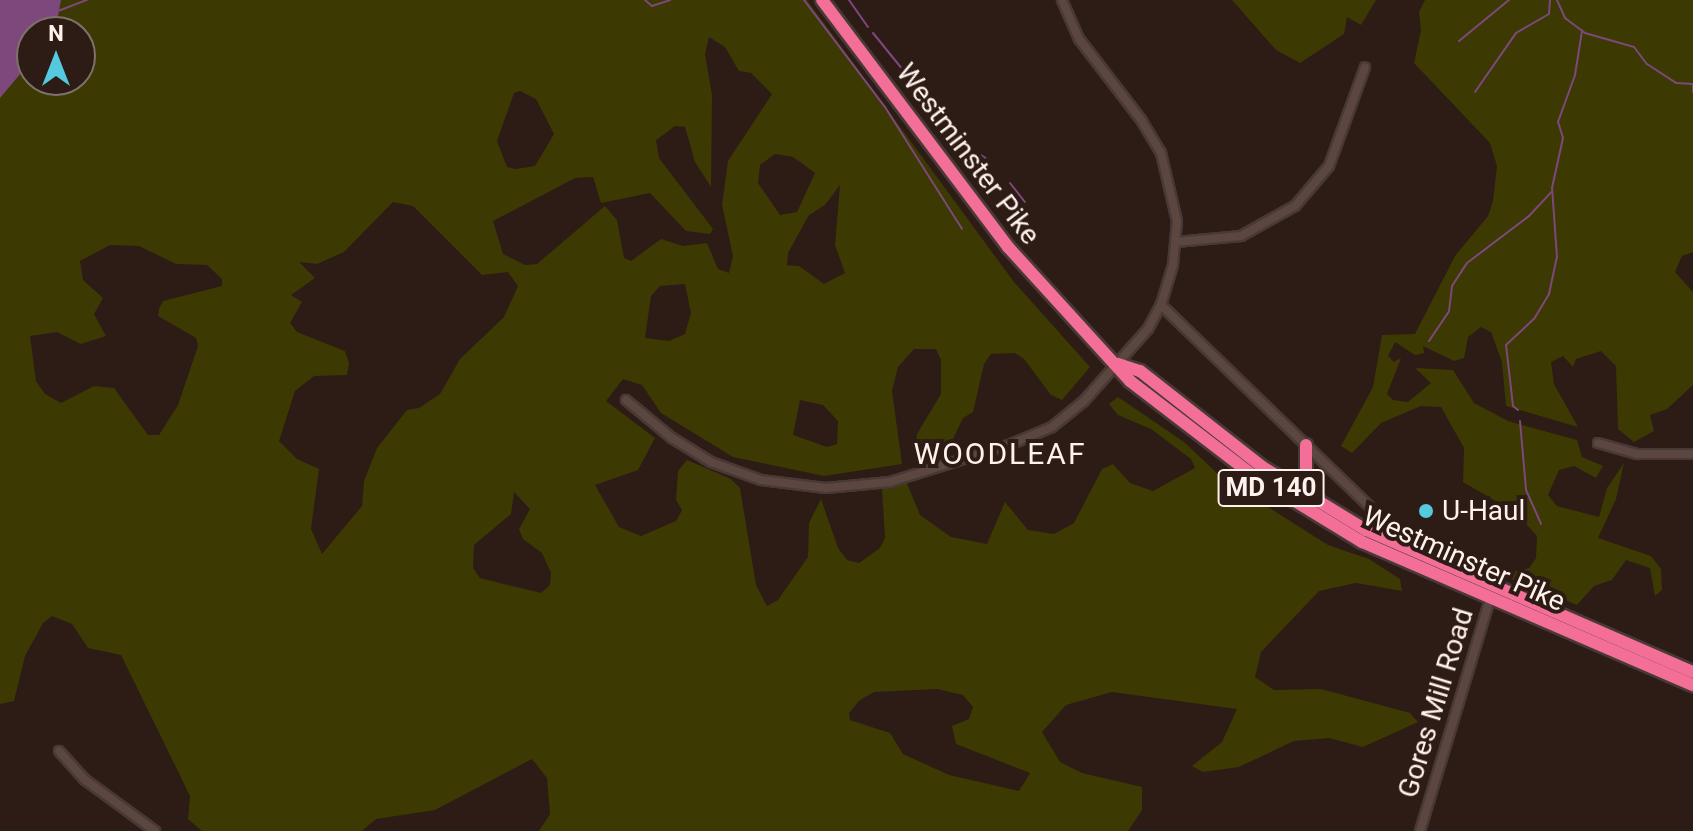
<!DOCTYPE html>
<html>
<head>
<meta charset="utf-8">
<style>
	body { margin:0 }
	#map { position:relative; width:1693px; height:831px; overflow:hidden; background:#2d1b15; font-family:Roboto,sans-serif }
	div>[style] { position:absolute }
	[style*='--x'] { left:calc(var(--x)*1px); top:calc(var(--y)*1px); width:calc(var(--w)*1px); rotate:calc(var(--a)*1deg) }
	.green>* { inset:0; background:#3c3902 }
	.water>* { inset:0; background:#7d487b }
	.stream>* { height:2px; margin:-1px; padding:0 1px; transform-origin:1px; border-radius:1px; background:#7d487b }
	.roads { filter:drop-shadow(2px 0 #483936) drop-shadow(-2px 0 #483936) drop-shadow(0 2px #483936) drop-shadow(0 -2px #483936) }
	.minor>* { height:8px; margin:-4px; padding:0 4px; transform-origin:4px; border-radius:4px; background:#5c4740 }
	.highway>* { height:12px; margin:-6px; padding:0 6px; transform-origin:6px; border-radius:6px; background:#f46f98 }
	.dots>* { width:22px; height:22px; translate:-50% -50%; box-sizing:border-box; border:4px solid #2d1b15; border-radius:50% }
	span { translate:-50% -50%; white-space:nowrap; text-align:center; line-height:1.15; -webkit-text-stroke:8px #2d1b15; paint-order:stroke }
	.shield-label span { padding:2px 6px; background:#2d1b15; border:2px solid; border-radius:6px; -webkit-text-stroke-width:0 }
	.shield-label { font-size:26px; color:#fff1ed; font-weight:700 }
	.street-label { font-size:28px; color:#fff1ed }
	.poi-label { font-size:28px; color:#fff1ed }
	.left { translate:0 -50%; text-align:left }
	.neighbourhood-label { font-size:30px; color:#fff1ed; letter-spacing:2px }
	.north { position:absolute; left:16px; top:16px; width:80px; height:80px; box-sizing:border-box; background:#2d1b15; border:2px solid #81716b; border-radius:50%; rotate:0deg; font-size:22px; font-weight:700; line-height:32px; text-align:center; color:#fff1ed }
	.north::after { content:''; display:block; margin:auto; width:28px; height:36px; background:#55cadf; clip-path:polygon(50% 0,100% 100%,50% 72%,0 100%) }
</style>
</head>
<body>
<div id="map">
	<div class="green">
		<div style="clip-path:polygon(evenodd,0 0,807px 0,1014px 282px,1090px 367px,1062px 400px,1051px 395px,1024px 359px,1015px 353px,991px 354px,984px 364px,973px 412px,963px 418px,953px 439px,923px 454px,916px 446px,917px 434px,941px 394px,941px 360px,936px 349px,914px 349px,898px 367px,892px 391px,902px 464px,824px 476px,733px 457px,661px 413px,642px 385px,623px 379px,606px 401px,655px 438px,638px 470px,595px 485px,619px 527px,641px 536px,676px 521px,682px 510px,676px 500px,678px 471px,687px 460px,731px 479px,740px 488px,756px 585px,767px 606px,778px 600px,808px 557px,809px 523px,821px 499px,838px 548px,847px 560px,859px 563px,880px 548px,885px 538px,882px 489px,906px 481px,920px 515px,951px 537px,987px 544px,1005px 502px,1028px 530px,1054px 534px,1074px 523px,1102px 469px,1113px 464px,1130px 483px,1153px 491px,1195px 468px,1191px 459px,1151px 429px,1118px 415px,1109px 404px,1118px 397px,1184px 442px,1221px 477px,1328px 545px,1369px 559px,1400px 579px,1402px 591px,1356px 583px,1319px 591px,1261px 652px,1255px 677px,1274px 690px,1321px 689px,1410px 713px,1418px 722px,1363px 747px,1329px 738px,1294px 741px,1239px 767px,1203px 772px,1192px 766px,1222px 742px,1237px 709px,1112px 692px,1066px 705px,1042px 732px,1060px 762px,1082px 773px,1142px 787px,1142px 810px,1128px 831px,539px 831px,550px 814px,547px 778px,532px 759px,435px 810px,376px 819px,362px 831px,202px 831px,188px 819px,190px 796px,121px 655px,88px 648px,72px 624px,52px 616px,43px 623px,25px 656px,14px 701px,0 704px,0 0,32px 32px,80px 32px,80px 80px,32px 80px,32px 32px,0 0,709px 37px,725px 47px,739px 71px,751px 73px,772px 94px,728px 161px,722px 205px,733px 256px,729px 273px,718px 269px,707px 243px,683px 246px,661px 239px,631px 261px,624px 258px,617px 220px,605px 206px,537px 264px,525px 265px,503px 254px,493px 221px,575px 178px,593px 177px,601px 203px,650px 193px,686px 231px,710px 234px,713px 229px,659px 158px,656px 140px,675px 126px,685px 127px,695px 162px,711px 187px,712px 95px,705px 54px,709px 37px,0 0,520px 91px,536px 99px,554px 134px,535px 166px,516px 169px,507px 167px,497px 141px,514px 93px,520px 91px,0 0,775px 154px,793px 157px,815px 173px,797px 212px,780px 215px,758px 183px,760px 165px,775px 154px,0 0,840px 185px,835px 245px,845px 273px,824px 284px,799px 266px,787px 265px,788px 253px,809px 215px,825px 205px,840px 185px,0 0,393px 202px,413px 206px,482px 275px,508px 272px,518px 286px,504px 317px,460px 359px,440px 394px,419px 408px,407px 410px,377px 448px,364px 481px,362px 506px,322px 554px,311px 529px,319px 469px,297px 459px,279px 441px,295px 391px,314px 376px,347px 375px,349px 363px,345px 351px,297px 332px,290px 323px,302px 302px,291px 295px,315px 278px,299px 262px,317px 264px,344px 252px,393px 202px,0 0,110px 245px,139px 246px,176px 264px,207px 265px,222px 279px,222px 286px,163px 301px,159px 309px,158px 316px,196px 338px,198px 346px,178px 405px,159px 435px,148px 435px,114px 388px,94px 386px,61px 403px,45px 394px,36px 381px,30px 336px,57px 332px,81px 344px,106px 336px,94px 314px,103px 298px,83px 280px,80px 261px,110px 245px,0 0,685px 284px,691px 313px,685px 334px,669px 341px,645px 338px,651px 296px,660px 286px,685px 284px,0 0,800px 400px,823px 405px,838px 421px,837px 444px,827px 447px,793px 435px,800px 400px,0 0,514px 492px,530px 509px,519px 529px,523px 539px,542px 553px,551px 573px,550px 585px,541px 593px,480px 578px,473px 568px,474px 545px,511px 514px,514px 492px,0 0,937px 689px,963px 695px,973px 707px,969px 719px,952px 726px,956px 744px,1030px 773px,1019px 791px,949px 775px,903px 754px,890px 733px,850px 720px,849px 713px,860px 700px,874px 692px,937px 689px)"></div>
		<div style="clip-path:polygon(1232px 0,1376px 0,1361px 25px,1347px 17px,1344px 34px,1300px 63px,1276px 50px)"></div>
		<div style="clip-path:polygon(1425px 0,1693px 0,1693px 252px,1682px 256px,1675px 272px,1693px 292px,1693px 385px,1667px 409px,1650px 415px,1654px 431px,1634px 442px,1618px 429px,1616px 366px,1601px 351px,1576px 359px,1573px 367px,1563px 356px,1551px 362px,1554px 384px,1578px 427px,1506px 406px,1502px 362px,1491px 332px,1481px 327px,1468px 337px,1464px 358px,1454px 361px,1423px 346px,1424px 353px,1415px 355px,1395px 342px,1388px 356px,1394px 362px,1401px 358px,1387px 394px,1393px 400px,1408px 402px,1431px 383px,1415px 368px,1453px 370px,1474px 403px,1508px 421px,1577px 440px,1582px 457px,1603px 466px,1596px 478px,1574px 466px,1559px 470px,1548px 495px,1557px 506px,1599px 517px,1607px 488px,1624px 463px,1616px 499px,1598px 538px,1651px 556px,1661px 569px,1662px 590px,1655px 596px,1650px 568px,1626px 560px,1612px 580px,1594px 586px,1577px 605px,1500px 575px,1529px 568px,1536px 558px,1537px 536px,1516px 513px,1463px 482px,1464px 448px,1441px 407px,1421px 406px,1381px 423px,1352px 453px,1341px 446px,1373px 387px,1382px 335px,1415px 334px,1455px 256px,1488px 216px,1493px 201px,1497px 166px,1490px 143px,1414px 63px,1421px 30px,1419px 12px)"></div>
	</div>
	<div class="water">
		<div style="clip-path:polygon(0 0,61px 0,55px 32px,32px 32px,32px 60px,0 98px)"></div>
	</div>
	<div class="stream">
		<div style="--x:645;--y:0;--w:9;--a:41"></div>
		<div style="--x:652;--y:6;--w:19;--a:-18"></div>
		<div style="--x:804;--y:0;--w:134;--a:52.9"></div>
		<div style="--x:885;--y:107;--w:144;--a:57.7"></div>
		<div style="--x:849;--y:0;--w:33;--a:55"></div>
		<div style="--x:1557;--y:0;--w:20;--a:66"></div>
		<div style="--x:1565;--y:18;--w:25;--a:37"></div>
		<div style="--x:1585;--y:33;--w:51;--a:15.9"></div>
		<div style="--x:1634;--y:47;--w:21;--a:53"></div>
		<div style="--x:1647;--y:64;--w:35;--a:33"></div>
		<div style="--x:1676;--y:83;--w:17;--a:3"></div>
		<div style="--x:1693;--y:84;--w:8;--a:90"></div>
		<div style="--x:58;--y:11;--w:31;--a:-21"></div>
		<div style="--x:873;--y:33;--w:156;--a:51"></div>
		<div style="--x:1459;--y:41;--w:65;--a:-39.4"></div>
		<div style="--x:1475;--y:92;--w:72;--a:-55.2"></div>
		<div style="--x:1516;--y:33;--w:38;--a:-30"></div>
		<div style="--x:1549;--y:14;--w:14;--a:-86"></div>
		<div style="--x:981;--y:155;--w:7;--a:34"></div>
		<div style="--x:1010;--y:183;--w:24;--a:52"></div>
		<div style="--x:1429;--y:341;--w:36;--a:-56"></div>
		<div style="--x:1449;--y:311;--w:25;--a:-83"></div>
		<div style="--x:1452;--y:286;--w:27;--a:-57"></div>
		<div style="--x:1467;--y:263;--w:78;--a:-37.2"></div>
		<div style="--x:1529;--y:216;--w:33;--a:-47"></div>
		<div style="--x:1518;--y:410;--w:6;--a:-141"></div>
		<div style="--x:1513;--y:406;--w:61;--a:-96.5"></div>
		<div style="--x:1506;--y:345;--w:38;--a:-43"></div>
		<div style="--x:1534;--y:319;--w:29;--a:-59"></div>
		<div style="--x:1549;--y:294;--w:38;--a:-78"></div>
		<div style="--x:1557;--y:257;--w:69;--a:-94.1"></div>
		<div style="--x:1552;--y:188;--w:51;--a:-77.6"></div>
		<div style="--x:1563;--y:138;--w:17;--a:-107"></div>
		<div style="--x:1558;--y:122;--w:50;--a:-70.1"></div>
		<div style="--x:1575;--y:75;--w:45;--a:-81"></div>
		<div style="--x:1520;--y:421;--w:69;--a:85"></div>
		<div style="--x:1526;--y:490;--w:37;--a:66"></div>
	</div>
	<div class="roads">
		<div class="minor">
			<div style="--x:1176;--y:242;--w:65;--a:-5.3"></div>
			<div style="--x:1241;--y:236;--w:62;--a:-29.1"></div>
			<div style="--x:1295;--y:206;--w:52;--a:-49.6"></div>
			<div style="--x:1329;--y:166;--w:105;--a:-70"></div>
			<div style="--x:1161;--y:305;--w:289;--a:44"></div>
			<div style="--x:626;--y:400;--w:60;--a:39.6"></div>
			<div style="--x:672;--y:438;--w:46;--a:31.6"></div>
			<div style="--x:711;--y:462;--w:53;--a:19.8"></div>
			<div style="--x:761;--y:480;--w:65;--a:7"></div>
			<div style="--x:826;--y:488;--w:64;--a:-5.4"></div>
			<div style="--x:890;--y:482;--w:125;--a:-17.3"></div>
			<div style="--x:1009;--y:445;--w:47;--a:-22.7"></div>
			<div style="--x:1052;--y:427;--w:41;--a:-39.1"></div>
			<div style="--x:1084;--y:401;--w:96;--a:-48.4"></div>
			<div style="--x:1148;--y:329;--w:27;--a:-62"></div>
			<div style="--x:1161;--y:305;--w:42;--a:-73.3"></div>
			<div style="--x:1173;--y:265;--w:44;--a:-84.8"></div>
			<div style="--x:1177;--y:221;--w:70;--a:-103.2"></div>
			<div style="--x:1161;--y:153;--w:37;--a:-121"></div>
			<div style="--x:1142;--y:121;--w:103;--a:-127.5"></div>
			<div style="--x:1079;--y:39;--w:43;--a:-113.6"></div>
			<div style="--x:1598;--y:443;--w:41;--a:15.8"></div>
			<div style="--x:1637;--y:454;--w:56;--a:0"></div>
			<div style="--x:59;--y:751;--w:38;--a:48"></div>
			<div style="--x:84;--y:779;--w:88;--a:36.2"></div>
			<div style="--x:1420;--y:831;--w:245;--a:-73.2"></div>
		</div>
		<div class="highway">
			<div style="--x:822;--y:0;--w:309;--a:53"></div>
			<div style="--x:1008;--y:247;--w:181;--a:47.7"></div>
			<div style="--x:1130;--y:381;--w:156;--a:37.5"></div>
			<div style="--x:1254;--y:476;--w:127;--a:31.4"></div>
			<div style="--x:1362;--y:542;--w:361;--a:23.4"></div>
			<div style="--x:1118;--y:364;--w:23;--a:18"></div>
			<div style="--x:1140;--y:371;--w:154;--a:38.1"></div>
			<div style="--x:1261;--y:466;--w:123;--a:31.4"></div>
			<div style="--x:1366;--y:530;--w:357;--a:23.5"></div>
			<div style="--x:1306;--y:445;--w:33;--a:90"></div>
			<div style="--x:1306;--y:478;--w:25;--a:61"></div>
		</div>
	</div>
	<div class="dots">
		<div style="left:1426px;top:511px;background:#55cadf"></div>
	</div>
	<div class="shield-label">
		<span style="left:1271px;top:488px">MD 140</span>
	</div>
	<div class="street-label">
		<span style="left:968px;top:154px;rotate:53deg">Westminster Pike</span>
		<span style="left:1464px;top:559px;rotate:24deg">Westminster Pike</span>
		<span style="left:1436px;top:703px;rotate:-73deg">Gores Mill Road</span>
	</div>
	<div class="poi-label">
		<span class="left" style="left:1442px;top:511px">U-Haul</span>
	</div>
	<div class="neighbourhood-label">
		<span style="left:1000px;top:454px">WOODLEAF</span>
	</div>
	<div class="north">N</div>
</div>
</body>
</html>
